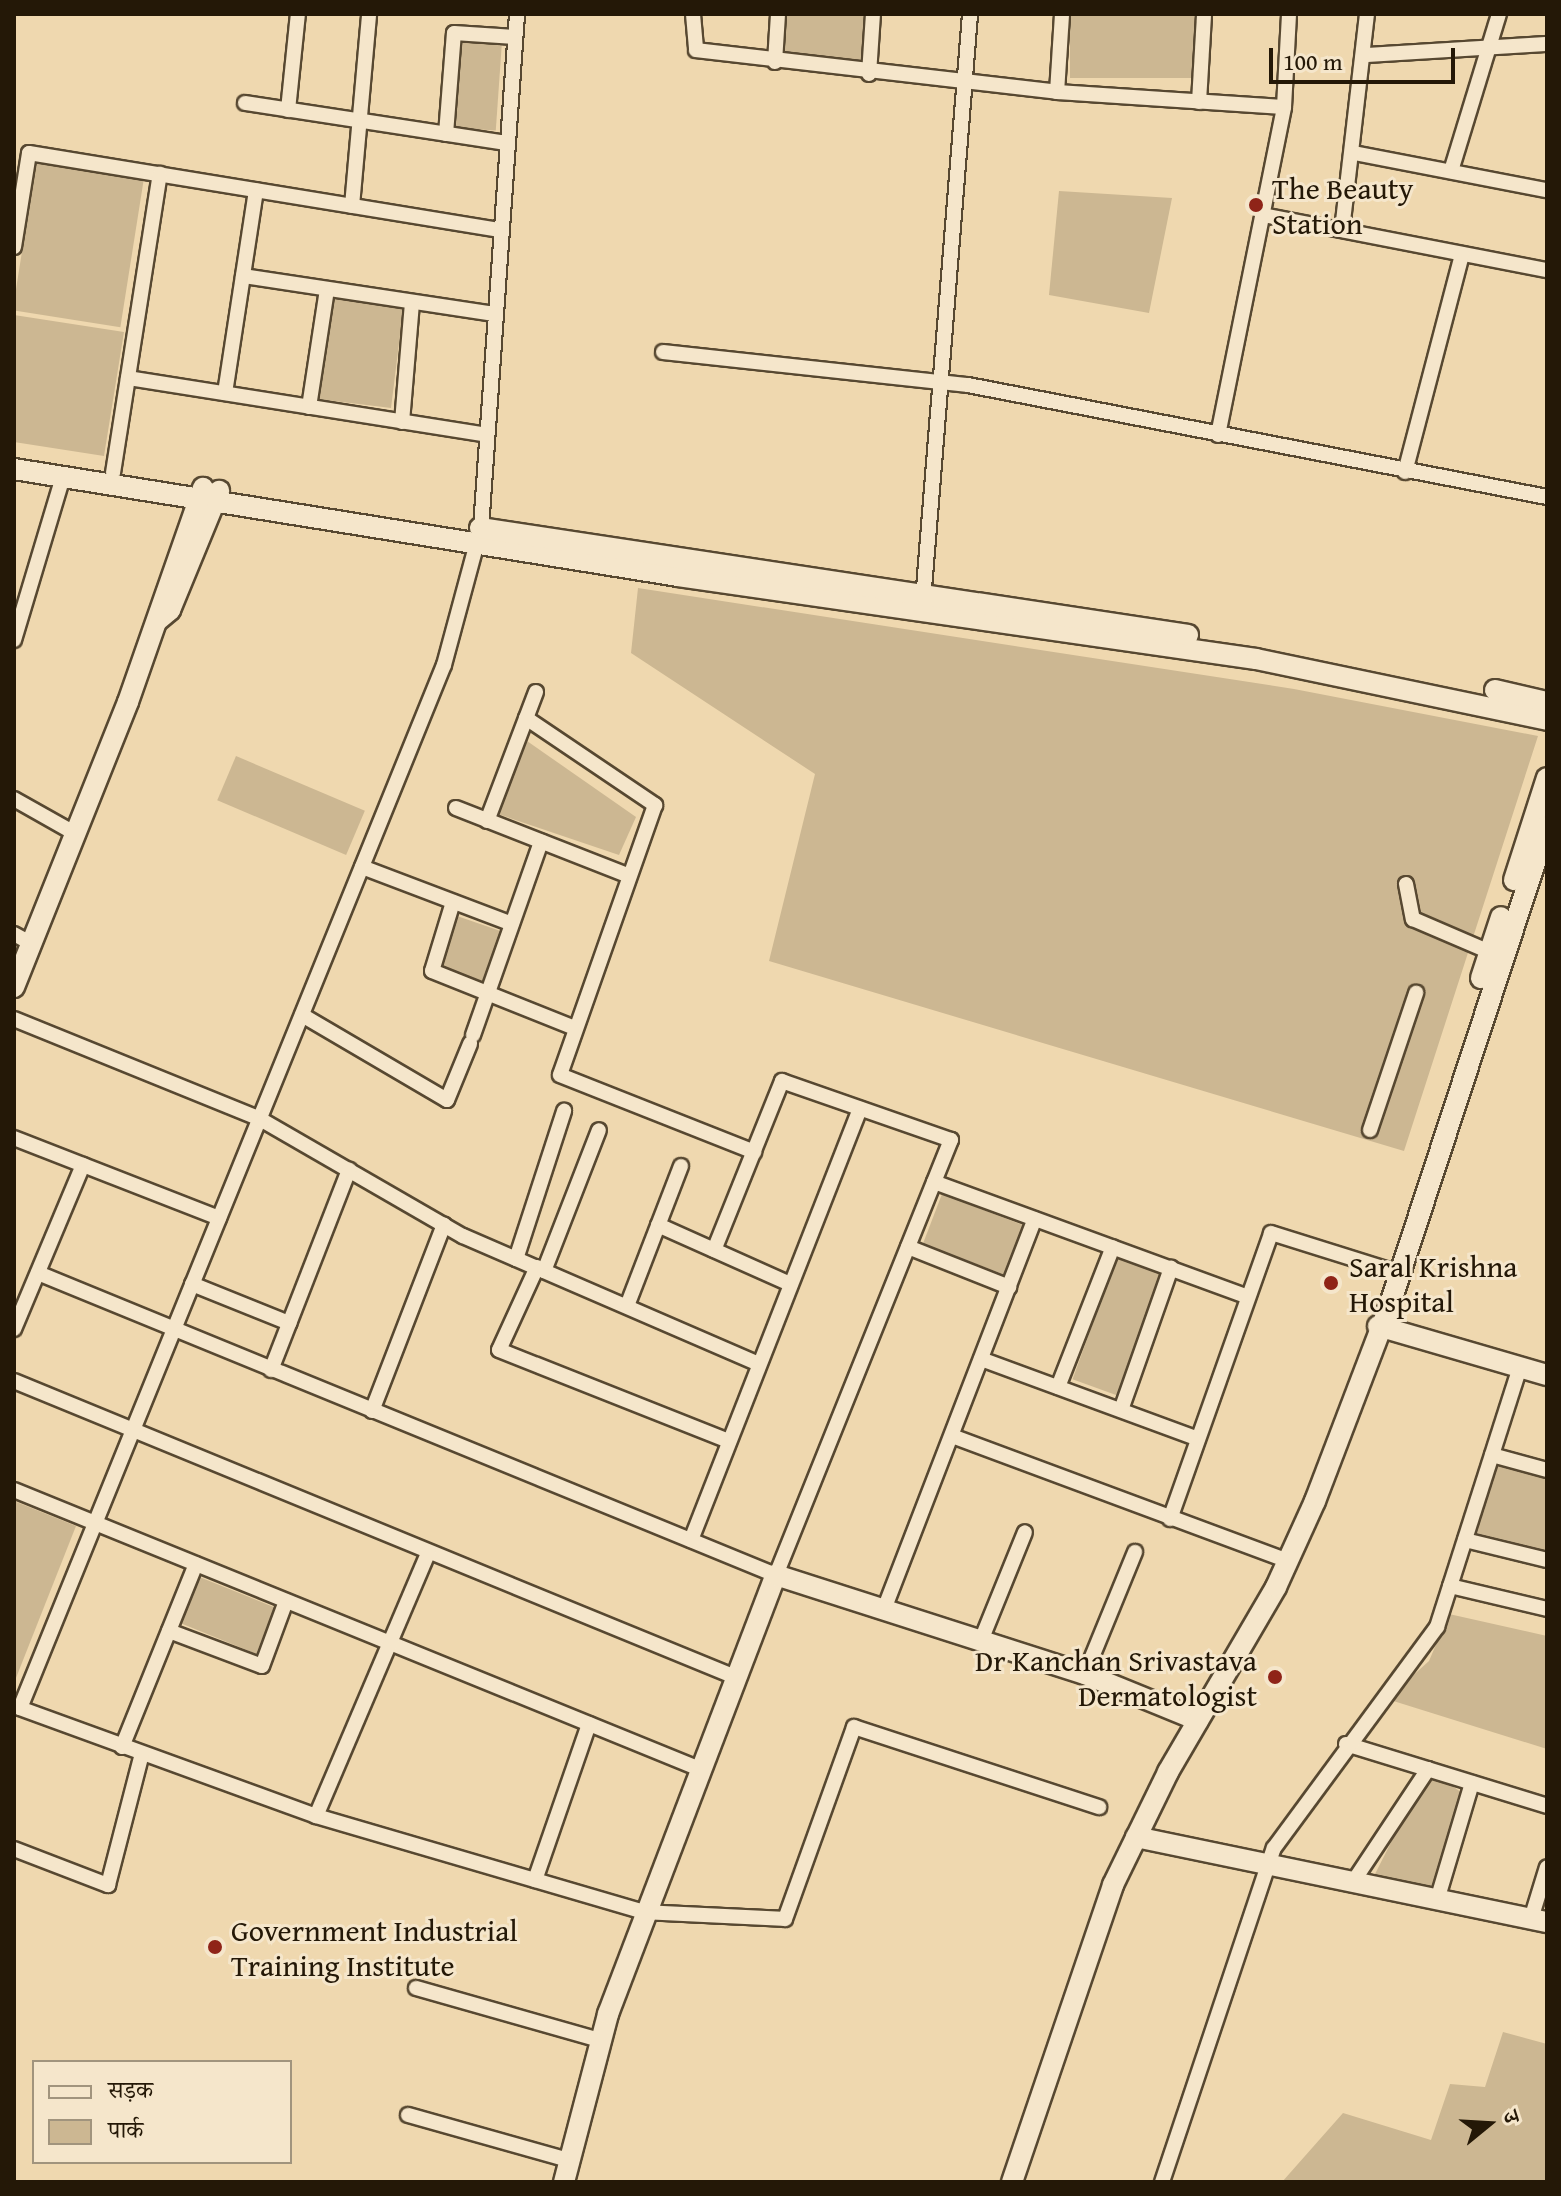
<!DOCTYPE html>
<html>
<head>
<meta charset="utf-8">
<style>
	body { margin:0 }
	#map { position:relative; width:1561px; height:2196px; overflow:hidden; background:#efd8af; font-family:"Gentium Book Plus","Noto Serif Devanagari",serif }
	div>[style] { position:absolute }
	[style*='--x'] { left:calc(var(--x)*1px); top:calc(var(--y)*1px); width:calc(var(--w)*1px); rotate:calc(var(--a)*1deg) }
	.green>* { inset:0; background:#ccb792; transform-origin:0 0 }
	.roads { filter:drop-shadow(2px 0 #574831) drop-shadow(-2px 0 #574831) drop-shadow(0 2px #574831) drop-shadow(0 -2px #574831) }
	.street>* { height:14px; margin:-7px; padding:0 7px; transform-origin:7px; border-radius:7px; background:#f5e6cb }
	.secondary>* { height:20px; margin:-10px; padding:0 10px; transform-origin:10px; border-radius:10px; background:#f5e6cb }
	.dots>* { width:22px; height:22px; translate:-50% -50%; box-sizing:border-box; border:4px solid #f5e6cb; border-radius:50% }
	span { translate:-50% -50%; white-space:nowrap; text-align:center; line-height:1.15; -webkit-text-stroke:6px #f5e6cb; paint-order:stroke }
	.poi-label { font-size:30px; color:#241807 }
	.left { translate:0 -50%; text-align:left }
	.right { translate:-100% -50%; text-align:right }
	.frame { position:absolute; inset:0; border:16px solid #241807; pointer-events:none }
	.legend { position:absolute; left:32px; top:2060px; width:260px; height:104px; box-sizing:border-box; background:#f5e6cb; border:2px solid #a1947d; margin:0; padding:10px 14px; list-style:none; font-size:24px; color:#241807 }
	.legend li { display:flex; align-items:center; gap:16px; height:40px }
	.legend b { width:40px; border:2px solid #a1947d }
	.north { position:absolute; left:1449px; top:2084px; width:80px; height:80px; -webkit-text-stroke:6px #f5e6cb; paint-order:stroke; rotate:72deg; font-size:22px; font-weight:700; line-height:32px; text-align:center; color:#241807 }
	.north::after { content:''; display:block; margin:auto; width:28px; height:36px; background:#241807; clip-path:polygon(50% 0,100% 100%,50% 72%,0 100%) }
	.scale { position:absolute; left:1269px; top:48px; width:186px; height:36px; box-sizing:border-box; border:4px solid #241807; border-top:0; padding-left:10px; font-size:24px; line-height:28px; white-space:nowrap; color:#241807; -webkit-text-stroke:6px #f5e6cb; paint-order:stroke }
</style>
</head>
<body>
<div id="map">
	<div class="green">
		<div style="clip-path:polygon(785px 14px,865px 14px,862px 61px,782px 53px)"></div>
		<div style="left:1070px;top:14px;width:126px;height:64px"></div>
		<div style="left:462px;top:40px;width:40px;height:88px;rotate:4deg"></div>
		<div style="left:36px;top:163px;width:109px;height:149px;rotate:9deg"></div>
		<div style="clip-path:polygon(1059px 191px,1172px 198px,1149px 313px,1049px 295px)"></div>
		<div style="left:332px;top:298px;width:72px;height:102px;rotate:7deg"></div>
		<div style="clip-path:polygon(14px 315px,124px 332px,104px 456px,14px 442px)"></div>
		<div style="clip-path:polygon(638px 588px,1294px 689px,1538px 736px,1404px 1151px,769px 961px,815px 774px,631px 653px)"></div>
		<div style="clip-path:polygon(527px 741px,636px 817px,619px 855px,498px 814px)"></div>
		<div style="left:236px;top:756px;width:140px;height:48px;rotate:23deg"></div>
		<div style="left:457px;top:916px;width:46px;height:55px;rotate:19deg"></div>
		<div style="left:942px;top:1194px;width:88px;height:53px;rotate:21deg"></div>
		<div style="left:1117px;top:1257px;width:47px;height:130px;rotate:20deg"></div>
		<div style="clip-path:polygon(1493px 1463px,1547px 1479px,1547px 1554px,1474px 1534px)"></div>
		<div style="clip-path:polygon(14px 1501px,76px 1526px,14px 1683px)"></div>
		<div style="left:197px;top:1576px;width:84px;height:50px;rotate:22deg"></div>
		<div style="clip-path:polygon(1449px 1614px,1547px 1636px,1547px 1749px,1387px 1699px,1429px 1661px)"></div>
		<div style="clip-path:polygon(1428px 1769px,1468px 1797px,1438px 1897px,1371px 1882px)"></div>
		<div style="clip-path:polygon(1503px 2032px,1547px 2044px,1547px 2182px,1282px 2182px,1343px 2113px,1431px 2140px,1450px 2084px,1485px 2087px)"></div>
	</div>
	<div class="roads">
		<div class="street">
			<div style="--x:693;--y:14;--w:36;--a:85"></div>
			<div style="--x:696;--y:50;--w:363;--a:6.6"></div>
			<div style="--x:1057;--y:92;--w:227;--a:3.8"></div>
			<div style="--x:1366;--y:55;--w:181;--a:-3.5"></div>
			<div style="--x:775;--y:62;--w:48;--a:-86.4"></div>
			<div style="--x:869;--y:74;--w:60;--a:-86.2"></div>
			<div style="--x:1057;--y:92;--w:78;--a:-86.3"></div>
			<div style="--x:1199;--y:102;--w:88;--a:-86.7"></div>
			<div style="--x:245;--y:103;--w:264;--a:8.7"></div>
			<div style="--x:288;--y:110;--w:97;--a:-84.1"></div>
			<div style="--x:446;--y:134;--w:101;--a:-85.5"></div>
			<div style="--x:454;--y:33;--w:61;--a:3.8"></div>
			<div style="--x:1354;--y:153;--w:197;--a:10.9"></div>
			<div style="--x:1451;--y:171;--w:164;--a:-73"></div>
			<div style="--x:352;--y:206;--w:193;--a:-84.9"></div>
			<div style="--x:1263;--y:215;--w:289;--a:11"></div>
			<div style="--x:1342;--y:230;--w:217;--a:-83.4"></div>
			<div style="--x:14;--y:247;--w:95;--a:-80.9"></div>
			<div style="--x:29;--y:153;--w:476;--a:9.3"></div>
			<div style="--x:243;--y:276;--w:254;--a:8.6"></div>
			<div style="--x:663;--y:352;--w:307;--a:6.2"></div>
			<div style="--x:968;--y:385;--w:590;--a:10.95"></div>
			<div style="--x:128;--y:378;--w:363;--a:9"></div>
			<div style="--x:225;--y:393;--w:205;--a:-81.3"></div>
			<div style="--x:309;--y:407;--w:119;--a:-81.3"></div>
			<div style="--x:402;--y:422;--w:120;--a:-85.2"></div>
			<div style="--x:1218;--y:435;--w:335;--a:-78.6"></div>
			<div style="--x:1284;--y:107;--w:93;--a:-86.9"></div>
			<div style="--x:1405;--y:472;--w:225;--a:-75.3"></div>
			<div style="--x:113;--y:473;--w:303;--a:-81.1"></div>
			<div style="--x:923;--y:601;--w:589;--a:-85.42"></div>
			<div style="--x:14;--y:640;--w:170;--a:-73.3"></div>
			<div style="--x:526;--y:718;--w:156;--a:34"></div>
			<div style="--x:655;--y:805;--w:286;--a:109.4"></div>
			<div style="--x:560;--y:1075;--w:209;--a:21.6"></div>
			<div style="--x:14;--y:799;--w:73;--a:29.4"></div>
			<div style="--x:456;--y:808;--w:184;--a:21.4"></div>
			<div style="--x:487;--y:821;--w:138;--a:-69.2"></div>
			<div style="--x:362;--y:867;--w:160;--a:20.8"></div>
			<div style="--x:1406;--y:884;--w:36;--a:79"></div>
			<div style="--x:1413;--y:919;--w:84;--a:23.2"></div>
			<div style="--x:453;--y:902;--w:72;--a:106.9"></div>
			<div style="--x:432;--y:971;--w:151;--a:21.8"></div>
			<div style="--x:14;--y:934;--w:21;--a:29"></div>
			<div style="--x:302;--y:1015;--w:168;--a:30.4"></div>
			<div style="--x:447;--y:1100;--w:61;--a:-67.7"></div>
			<div style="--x:14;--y:1019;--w:266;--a:22.1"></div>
			<div style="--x:260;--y:1119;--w:234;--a:30"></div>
			<div style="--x:463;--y:1236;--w:322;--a:23.4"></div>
			<div style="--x:473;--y:1035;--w:205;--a:-70.6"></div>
			<div style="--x:1370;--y:1130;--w:145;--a:-71.4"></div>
			<div style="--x:14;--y:1138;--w:220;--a:21.3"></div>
			<div style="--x:934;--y:1182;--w:334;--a:20.1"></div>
			<div style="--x:658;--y:1225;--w:145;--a:24.1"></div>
			<div style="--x:908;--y:1247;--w:109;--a:21.6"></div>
			<div style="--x:516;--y:1259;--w:156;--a:-72"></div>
			<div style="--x:537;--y:1267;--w:91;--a:114.6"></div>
			<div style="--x:499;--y:1350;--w:247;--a:21.6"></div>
			<div style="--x:544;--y:1271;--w:151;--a:-68.7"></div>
			<div style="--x:38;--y:1273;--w:797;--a:22.26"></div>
			<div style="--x:776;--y:1575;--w:469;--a:-68.1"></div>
			<div style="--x:951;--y:1140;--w:179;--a:-160.8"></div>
			<div style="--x:782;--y:1081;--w:182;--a:111.9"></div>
			<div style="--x:192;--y:1284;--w:105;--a:21.9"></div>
			<div style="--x:627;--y:1306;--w:150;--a:-68.9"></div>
			<div style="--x:14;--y:1329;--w:178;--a:-67.2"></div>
			<div style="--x:981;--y:1359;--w:231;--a:20.2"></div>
			<div style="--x:271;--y:1370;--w:215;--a:-68.7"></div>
			<div style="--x:14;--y:1381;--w:779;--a:22.32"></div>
			<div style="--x:1058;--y:1387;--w:150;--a:-68.6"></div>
			<div style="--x:1121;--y:1410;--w:151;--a:-70.6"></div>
			<div style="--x:372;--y:1411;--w:200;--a:-68.9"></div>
			<div style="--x:952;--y:1436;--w:358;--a:20.4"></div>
			<div style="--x:1492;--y:1455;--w:57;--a:15.3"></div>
			<div style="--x:14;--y:1490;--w:741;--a:22.13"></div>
			<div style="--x:1170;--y:1519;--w:303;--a:-70.5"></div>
			<div style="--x:1271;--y:1233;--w:124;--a:17.4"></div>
			<div style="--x:691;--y:1540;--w:463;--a:-68.6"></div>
			<div style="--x:1465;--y:1540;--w:84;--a:13.7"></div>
			<div style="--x:1450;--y:1586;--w:100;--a:13.3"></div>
			<div style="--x:883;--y:1612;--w:421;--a:-68.9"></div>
			<div style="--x:169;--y:1631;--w:99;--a:20.6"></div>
			<div style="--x:262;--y:1666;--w:69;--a:-69.7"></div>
			<div style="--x:982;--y:1638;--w:114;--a:-67.9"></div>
			<div style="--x:1085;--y:1674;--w:132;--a:-67.7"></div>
			<div style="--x:14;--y:1706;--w:321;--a:20"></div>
			<div style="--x:316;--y:1816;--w:342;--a:16.3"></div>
			<div style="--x:644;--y:1912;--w:141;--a:2.8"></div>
			<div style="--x:785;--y:1919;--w:204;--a:-70.2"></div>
			<div style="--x:854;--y:1727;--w:258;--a:18.1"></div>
			<div style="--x:20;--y:1708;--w:1126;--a:-67.88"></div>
			<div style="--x:444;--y:665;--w:142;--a:-74.9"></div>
			<div style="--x:481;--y:528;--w:515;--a:-85.99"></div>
			<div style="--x:1346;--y:1744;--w:210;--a:17.1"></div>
			<div style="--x:122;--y:1747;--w:197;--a:-68"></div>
			<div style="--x:316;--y:1816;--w:286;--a:-66.9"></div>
			<div style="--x:14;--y:1849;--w:101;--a:21"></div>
			<div style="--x:108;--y:1885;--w:135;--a:-75.5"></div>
			<div style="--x:1355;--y:1879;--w:132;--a:-56.4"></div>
			<div style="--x:535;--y:1880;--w:165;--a:-70.9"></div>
			<div style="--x:1438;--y:1897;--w:119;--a:-73.4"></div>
			<div style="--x:1531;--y:1919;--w:54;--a:-72.9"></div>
			<div style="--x:416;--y:1988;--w:191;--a:15.8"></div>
			<div style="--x:408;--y:2115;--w:166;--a:15.7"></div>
			<div style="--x:1162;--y:2182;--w:352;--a:-71.5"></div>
			<div style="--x:1274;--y:1848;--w:275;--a:-53.6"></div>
			<div style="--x:1437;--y:1627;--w:273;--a:-72.3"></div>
		</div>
		<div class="secondary">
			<div style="--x:14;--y:469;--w:673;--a:9.15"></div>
			<div style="--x:678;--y:576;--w:584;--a:8.17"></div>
			<div style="--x:1256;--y:659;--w:297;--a:11.8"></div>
			<div style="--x:480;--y:528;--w:716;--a:8.59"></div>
			<div style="--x:158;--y:620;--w:16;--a:-40"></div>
			<div style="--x:170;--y:610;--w:129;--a:-67.6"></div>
			<div style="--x:1495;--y:690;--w:53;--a:13"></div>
			<div style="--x:1514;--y:880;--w:107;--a:-72.1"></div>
			<div style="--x:1481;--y:978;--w:64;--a:-71.8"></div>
			<div style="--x:14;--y:987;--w:307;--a:-68.2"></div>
			<div style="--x:128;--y:702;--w:227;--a:-70.7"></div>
			<div style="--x:1378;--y:1326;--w:176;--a:16.2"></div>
			<div style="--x:1136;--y:1837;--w:420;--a:11.7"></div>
			<div style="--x:564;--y:2182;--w:174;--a:-75.3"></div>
			<div style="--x:608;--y:2014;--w:470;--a:-69.1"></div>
			<div style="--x:776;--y:1575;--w:324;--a:17.8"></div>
			<div style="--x:1085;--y:1674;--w:122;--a:22.2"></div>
			<div style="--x:1012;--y:2182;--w:314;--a:-71.2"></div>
			<div style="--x:1113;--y:1885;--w:126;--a:-64"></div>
			<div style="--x:1168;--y:1772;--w:214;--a:-59.7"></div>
			<div style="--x:1276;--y:1587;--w:94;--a:-65.6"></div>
			<div style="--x:1315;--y:1501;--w:208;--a:-69.1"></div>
			<div style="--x:1389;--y:1307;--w:506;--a:-71.82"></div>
		</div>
	</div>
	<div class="dots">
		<div style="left:1256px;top:205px;background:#8f2418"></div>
		<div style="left:1331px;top:1283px;background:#8f2418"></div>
		<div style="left:1275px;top:1677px;background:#8f2418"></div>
		<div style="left:215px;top:1947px;background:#8f2418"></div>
	</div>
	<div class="poi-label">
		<span class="left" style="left:1272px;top:205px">The Beauty<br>Station</span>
		<span class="left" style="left:1349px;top:1283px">Saral Krishna<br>Hospital</span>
		<span class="right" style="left:1257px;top:1677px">Dr Kanchan Srivastava<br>Dermatologist</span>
		<span class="left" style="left:231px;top:1947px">Government Industrial<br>Training Institute</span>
	</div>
	<div class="frame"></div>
	<ul class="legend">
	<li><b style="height:10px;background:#f5e6cb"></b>सड़क</li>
	<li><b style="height:22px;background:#ccb792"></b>पार्क</li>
	</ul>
	<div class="north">उ</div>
	<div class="scale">100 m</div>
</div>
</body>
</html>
